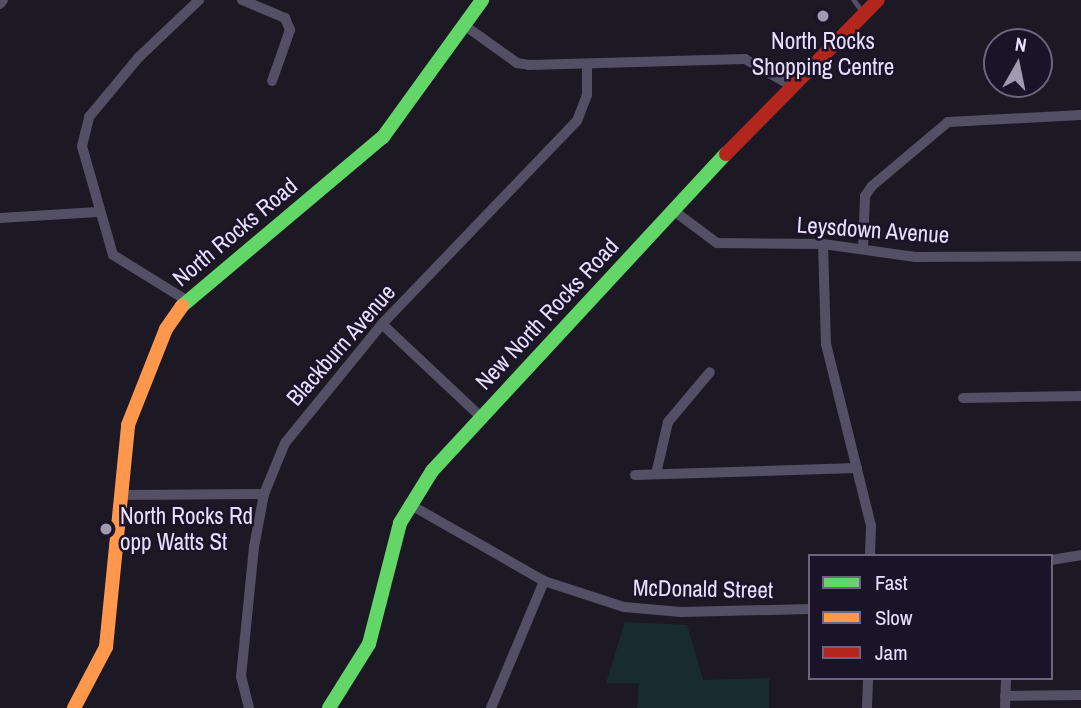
<!DOCTYPE html>
<html>
<head>
<meta charset="utf-8">
<style>
	body { margin:0 }
	#map { position:relative; width:1081px; height:708px; overflow:hidden; background:#1c1924; font-family:"Archivo Narrow",sans-serif }
	div>[style] { position:absolute }
	[style*='--x'] { left:calc(var(--x)*1px); top:calc(var(--y)*1px); width:calc(var(--w)*1px); rotate:calc(var(--a)*1deg) }
	.green>* { inset:0; background:#182c30 }
	.lane>* { height:4.5px; margin:-2.25px; padding:0 2.25px; transform-origin:2.25px; border-radius:2.25px; background:#534f64 }
	.street>* { height:10px; margin:-5px; padding:0 5px; transform-origin:5px; border-radius:5px; background:#534f64 }
	.fast>* { height:14px; margin:-7px; padding:0 7px; transform-origin:7px; border-radius:7px; background:#63d668 }
	.slow>* { height:14px; margin:-7px; padding:0 7px; transform-origin:7px; border-radius:7px; background:#ff974d }
	.jam>* { height:14px; margin:-7px; padding:0 7px; transform-origin:7px; border-radius:7px; background:#b3261e }
	.dots>* { width:19px; height:19px; translate:-50% -50%; box-sizing:border-box; border:4px solid #1b1429; border-radius:50% }
	span { translate:-50% -50%; white-space:nowrap; text-align:center; line-height:1.15; -webkit-text-stroke:5px #1b1429; paint-order:stroke }
	.poi-label { font-size:23px; color:#e7dffc }
	.left { translate:0 -50%; text-align:left }
	.street-label { font-size:23px; color:#e7dffc }
	.legend { position:absolute; left:808px; top:554px; width:245px; height:126px; box-sizing:border-box; background:#1b1429; border:2px solid #6d657d; margin:0; padding:9px 12px; list-style:none; font-size:21px; color:#e7dffc }
	.legend li { display:flex; align-items:center; gap:14px; height:35px }
	.legend b { width:35px; border:2px solid #6d657d }
	.north { position:absolute; left:983px; top:28px; width:70px; height:70px; box-sizing:border-box; background:#1b1429; border:2px solid #6d657d; border-radius:50%; rotate:9deg; font-size:19px; font-weight:700; line-height:28px; text-align:center; color:#e7dffc }
	.north::after { content:''; display:block; margin:auto; width:24px; height:32px; background:#a09ab0; clip-path:polygon(50% 0,100% 100%,50% 72%,0 100%) }
</style>
</head>
<body>
<div id="map">
	<div class="green">
		<div style="clip-path:polygon(625px 622px,687px 625px,703px 680px,769px 678px,769px 708px,637px 708px,639px 683px,606px 683px)"></div>
	</div>
	<div class="lane">
		<div style="--x:854;--y:0;--w:14;--a:54"></div>
	</div>
	<div class="street">
		<div style="--x:242;--y:0;--w:47;--a:22.7"></div>
		<div style="--x:285;--y:18;--w:13;--a:67"></div>
		<div style="--x:290;--y:30;--w:54;--a:109.4"></div>
		<div style="--x:0;--y:4;--w:5;--a:-53"></div>
		<div style="--x:464;--y:25;--w:65;--a:35.6"></div>
		<div style="--x:517;--y:63;--w:12;--a:9"></div>
		<div style="--x:529;--y:65;--w:216;--a:-1.6"></div>
		<div style="--x:745;--y:59;--w:52;--a:30"></div>
		<div style="--x:674;--y:211;--w:54;--a:36.7"></div>
		<div style="--x:717;--y:243;--w:106;--a:0.5"></div>
		<div style="--x:823;--y:244;--w:93;--a:8"></div>
		<div style="--x:915;--y:257;--w:166;--a:-0.3"></div>
		<div style="--x:0;--y:218;--w:98;--a:-3.5"></div>
		<div style="--x:823;--y:244;--w:100;--a:88.3"></div>
		<div style="--x:826;--y:344;--w:187;--a:76.1"></div>
		<div style="--x:871;--y:526;--w:30;--a:92"></div>
		<div style="--x:863;--y:248;--w:52;--a:-87.8"></div>
		<div style="--x:865;--y:196;--w:12;--a:-55"></div>
		<div style="--x:872;--y:186;--w:99;--a:-40.1"></div>
		<div style="--x:948;--y:122;--w:133;--a:-3"></div>
		<div style="--x:186;--y:300;--w:86;--a:-148.3"></div>
		<div style="--x:113;--y:255;--w:113;--a:-105.9"></div>
		<div style="--x:82;--y:146;--w:30;--a:-76"></div>
		<div style="--x:89;--y:117;--w:78;--a:-50.2"></div>
		<div style="--x:139;--y:57;--w:83;--a:-43.5"></div>
		<div style="--x:382;--y:324;--w:136;--a:43.2"></div>
		<div style="--x:963;--y:398;--w:118;--a:-1"></div>
		<div style="--x:656;--y:474;--w:53;--a:-77"></div>
		<div style="--x:668;--y:422;--w:65;--a:-50"></div>
		<div style="--x:635;--y:475;--w:222;--a:-1.8"></div>
		<div style="--x:122;--y:495;--w:142;--a:-0.4"></div>
		<div style="--x:409;--y:504;--w:155;--a:29.7"></div>
		<div style="--x:544;--y:581;--w:84;--a:18"></div>
		<div style="--x:624;--y:607;--w:57;--a:5"></div>
		<div style="--x:681;--y:612;--w:129;--a:-1.3"></div>
		<div style="--x:1051;--y:560;--w:30;--a:-9"></div>
		<div style="--x:1005;--y:696;--w:76;--a:-0.8"></div>
		<div style="--x:249;--y:708;--w:32;--a:-104"></div>
		<div style="--x:241;--y:677;--w:131;--a:-84.3"></div>
		<div style="--x:254;--y:547;--w:54;--a:-79.3"></div>
		<div style="--x:264;--y:494;--w:55;--a:-67.6"></div>
		<div style="--x:285;--y:443;--w:154;--a:-50.8"></div>
		<div style="--x:382;--y:324;--w:281;--a:-46.2"></div>
		<div style="--x:577;--y:121;--w:28;--a:-69"></div>
		<div style="--x:587;--y:95;--w:31;--a:-90"></div>
		<div style="--x:491;--y:708;--w:138;--a:-67.3"></div>
		<div style="--x:867;--y:708;--w:30;--a:-88"></div>
		<div style="--x:1005;--y:708;--w:30;--a:-88"></div>
	</div>
	<div class="fast">
		<div style="--x:182;--y:306;--w:263;--a:-40.1"></div>
		<div style="--x:383;--y:137;--w:169;--a:-54.1"></div>
		<div style="--x:329;--y:708;--w:75;--a:-58"></div>
		<div style="--x:369;--y:644;--w:125;--a:-75.6"></div>
		<div style="--x:400;--y:523;--w:61;--a:-58.4"></div>
		<div style="--x:432;--y:471;--w:432;--a:-47.2"></div>
	</div>
	<div class="slow">
		<div style="--x:74;--y:708;--w:69;--a:-62.3"></div>
		<div style="--x:106;--y:647;--w:223;--a:-84.3"></div>
		<div style="--x:128;--y:425;--w:103;--a:-68.4"></div>
		<div style="--x:166;--y:329;--w:28;--a:-55"></div>
	</div>
	<div class="jam">
		<div style="--x:726;--y:154;--w:216;--a:-45.4"></div>
	</div>
	<div class="dots">
		<div style="left:823px;top:16px;background:#a09ab0"></div>
		<div style="left:106px;top:529px;background:#a09ab0"></div>
	</div>
	<div class="poi-label">
		<span style="left:823px;top:54px">North Rocks<br>Shopping Centre</span>
		<span class="left" style="left:120px;top:529px">North Rocks Rd<br>opp Watts St</span>
	</div>
	<div class="street-label">
		<span style="left:873px;top:230px;rotate:4deg">Leysdown Avenue</span>
		<span style="left:235px;top:232px;rotate:-40deg">North Rocks Road</span>
		<span style="left:547px;top:314px;rotate:-47deg">New North Rocks Road</span>
		<span style="left:341px;top:345px;rotate:-49deg">Blackburn Avenue</span>
		<span style="left:703px;top:589px;rotate:1deg">McDonald Street</span>
	</div>
	<ul class="legend">
	<li><b style="height:9px;background:#63d668"></b>Fast</li>
	<li><b style="height:9px;background:#ff974d"></b>Slow</li>
	<li><b style="height:9px;background:#b3261e"></b>Jam</li>
	</ul>
	<div class="north">N</div>
</div>
</body>
</html>
